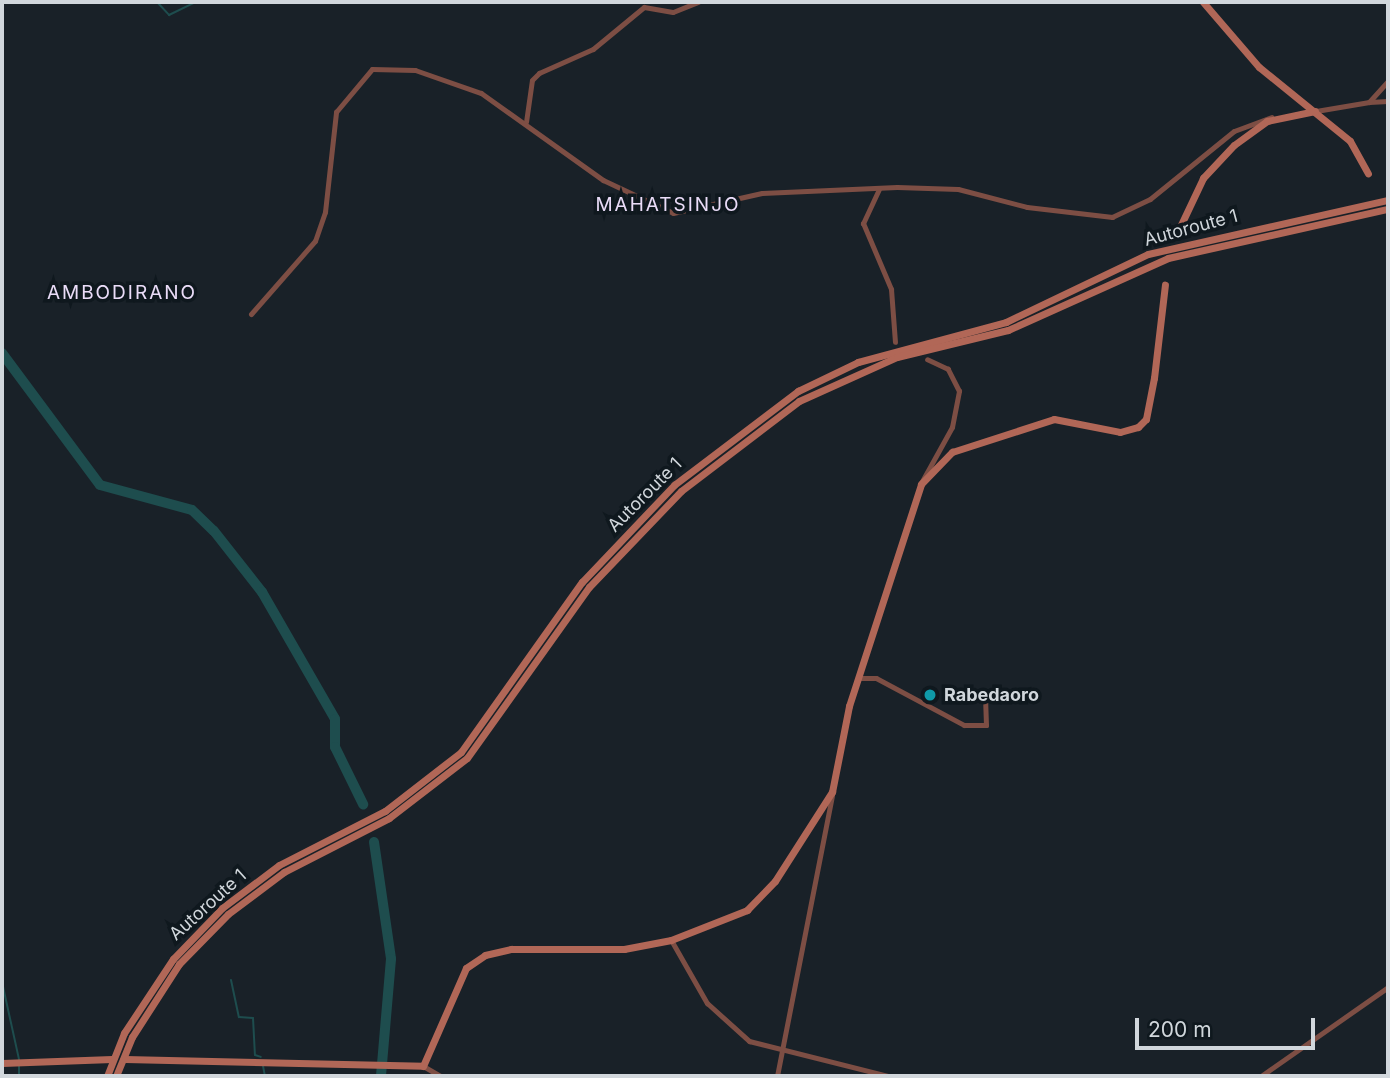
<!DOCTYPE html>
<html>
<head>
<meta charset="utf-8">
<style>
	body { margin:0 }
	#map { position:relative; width:1390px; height:1078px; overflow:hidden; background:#192128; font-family:Inter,sans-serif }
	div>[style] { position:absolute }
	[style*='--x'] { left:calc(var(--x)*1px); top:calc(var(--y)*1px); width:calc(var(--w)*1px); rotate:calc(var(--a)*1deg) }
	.stream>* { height:2px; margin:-1px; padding:0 1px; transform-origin:1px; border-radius:1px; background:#1e4d4e }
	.river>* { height:10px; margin:-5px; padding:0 5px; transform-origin:5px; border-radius:5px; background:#1e4d4e }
	.street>* { height:5px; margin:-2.5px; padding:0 2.5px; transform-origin:2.5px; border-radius:2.5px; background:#7d4e44 }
	.secondary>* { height:7px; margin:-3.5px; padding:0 3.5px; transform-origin:3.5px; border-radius:3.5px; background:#b16757 }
	.dots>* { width:19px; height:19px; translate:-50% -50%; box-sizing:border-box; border:4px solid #0f181e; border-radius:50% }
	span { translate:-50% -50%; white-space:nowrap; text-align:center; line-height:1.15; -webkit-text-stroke:7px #0f181e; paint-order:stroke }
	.street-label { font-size:18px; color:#d1d7dc }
	.poi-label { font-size:18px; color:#d1d7dc; font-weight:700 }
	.left { translate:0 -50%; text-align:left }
	.neighbourhood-label { font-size:19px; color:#eadcf8; letter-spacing:2px }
	.frame { position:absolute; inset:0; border:4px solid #d1d7dc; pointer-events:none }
	.scale { position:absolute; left:1135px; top:1018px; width:180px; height:32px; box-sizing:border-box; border:4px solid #d1d7dc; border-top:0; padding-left:9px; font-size:21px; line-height:24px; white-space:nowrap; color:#d1d7dc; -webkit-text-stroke:5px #0f181e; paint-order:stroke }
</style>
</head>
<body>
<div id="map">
	<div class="stream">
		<div style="--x:80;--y:2;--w:31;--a:0"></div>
		<div style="--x:157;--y:2;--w:18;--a:47"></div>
		<div style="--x:169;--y:15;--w:30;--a:-26"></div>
		<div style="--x:231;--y:980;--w:38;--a:78"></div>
		<div style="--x:239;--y:1017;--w:14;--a:4"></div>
		<div style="--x:253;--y:1018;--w:37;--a:87"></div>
		<div style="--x:255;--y:1055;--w:6;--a:18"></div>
		<div style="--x:2;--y:982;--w:79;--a:77.6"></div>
		<div style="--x:19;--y:1064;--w:12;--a:90"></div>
		<div style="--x:263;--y:1066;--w:10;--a:79"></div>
	</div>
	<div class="river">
		<div style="--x:2;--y:353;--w:164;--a:53.4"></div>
		<div style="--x:100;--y:485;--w:95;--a:15.2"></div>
		<div style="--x:192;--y:510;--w:30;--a:44"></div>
		<div style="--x:214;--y:531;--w:78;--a:51.8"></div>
		<div style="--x:262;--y:592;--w:146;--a:60.1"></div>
		<div style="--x:335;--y:719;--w:28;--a:90"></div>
		<div style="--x:335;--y:747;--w:64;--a:63.8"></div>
		<div style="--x:374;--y:842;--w:118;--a:81.7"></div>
		<div style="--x:391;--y:959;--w:117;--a:94.9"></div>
	</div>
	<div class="street">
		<div style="--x:1369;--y:102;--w:19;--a:-3"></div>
		<div style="--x:1316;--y:111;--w:54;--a:-9.6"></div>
		<div style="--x:1369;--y:102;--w:28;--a:-48"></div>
		<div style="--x:526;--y:122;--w:42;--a:-81.9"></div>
		<div style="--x:532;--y:80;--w:10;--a:-45"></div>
		<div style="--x:539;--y:73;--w:59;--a:-24"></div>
		<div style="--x:593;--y:49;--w:66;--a:-39.5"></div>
		<div style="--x:644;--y:7;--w:29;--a:10"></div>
		<div style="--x:673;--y:12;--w:27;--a:-22"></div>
		<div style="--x:879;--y:189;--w:38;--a:115"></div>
		<div style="--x:863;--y:223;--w:72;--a:67"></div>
		<div style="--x:891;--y:289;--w:53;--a:85.7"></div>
		<div style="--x:251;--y:314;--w:97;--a:-48.8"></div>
		<div style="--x:315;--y:241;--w:31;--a:-71"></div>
		<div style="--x:325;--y:212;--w:101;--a:-83.7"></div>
		<div style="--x:336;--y:112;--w:56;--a:-50.1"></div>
		<div style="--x:372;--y:69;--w:43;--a:1.3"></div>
		<div style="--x:415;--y:70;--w:70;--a:19.2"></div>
		<div style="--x:481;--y:93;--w:150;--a:35.5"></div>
		<div style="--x:603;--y:180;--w:77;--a:25.2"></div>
		<div style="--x:673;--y:213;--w:91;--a:-12.7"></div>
		<div style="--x:762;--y:193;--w:135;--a:-2.5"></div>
		<div style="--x:897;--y:187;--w:61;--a:1.9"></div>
		<div style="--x:958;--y:189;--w:71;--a:14.6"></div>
		<div style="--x:1027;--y:207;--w:86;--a:6.7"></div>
		<div style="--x:1112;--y:217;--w:42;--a:-25.3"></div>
		<div style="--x:1150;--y:199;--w:108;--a:-39"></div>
		<div style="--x:1234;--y:131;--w:40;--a:-20.2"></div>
		<div style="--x:921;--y:483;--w:64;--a:-61"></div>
		<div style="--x:952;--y:427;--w:37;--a:-79"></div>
		<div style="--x:959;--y:391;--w:25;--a:-117"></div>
		<div style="--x:948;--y:369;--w:23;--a:-155"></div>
		<div style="--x:858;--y:678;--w:18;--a:0"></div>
		<div style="--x:876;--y:678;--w:100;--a:28.1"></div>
		<div style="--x:964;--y:725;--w:22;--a:0"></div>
		<div style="--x:986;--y:725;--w:29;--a:-92"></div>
		<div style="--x:671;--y:940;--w:73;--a:60.3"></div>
		<div style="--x:707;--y:1003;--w:57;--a:42.1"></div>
		<div style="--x:749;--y:1041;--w:143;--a:14.1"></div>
		<div style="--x:423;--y:1066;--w:20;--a:30"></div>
		<div style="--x:777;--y:1076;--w:286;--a:-78.9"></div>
		<div style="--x:1261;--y:1076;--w:155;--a:-35"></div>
	</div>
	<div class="secondary">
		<div style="--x:1203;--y:2;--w:86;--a:49.3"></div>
		<div style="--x:1259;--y:67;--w:117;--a:39.1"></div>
		<div style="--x:1350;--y:141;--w:37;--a:61"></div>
		<div style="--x:1178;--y:231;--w:59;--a:-64.7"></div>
		<div style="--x:1203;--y:178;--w:45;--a:-46.8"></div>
		<div style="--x:1234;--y:145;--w:41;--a:-36"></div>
		<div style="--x:1267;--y:121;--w:49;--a:-11.8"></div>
		<div style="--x:125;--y:1059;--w:298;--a:1.3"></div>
		<div style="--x:423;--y:1066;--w:107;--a:-66.3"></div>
		<div style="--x:466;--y:968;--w:23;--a:-34"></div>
		<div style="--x:485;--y:955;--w:27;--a:-13"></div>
		<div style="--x:511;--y:949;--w:113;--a:0"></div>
		<div style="--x:624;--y:949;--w:48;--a:-10.8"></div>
		<div style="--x:671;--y:940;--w:82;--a:-21.5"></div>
		<div style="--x:747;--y:910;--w:40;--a:-46"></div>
		<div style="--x:775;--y:881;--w:106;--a:-57.4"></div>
		<div style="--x:832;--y:792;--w:88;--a:-78.8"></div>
		<div style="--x:849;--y:706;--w:233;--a:-72"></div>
		<div style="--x:921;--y:484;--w:45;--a:-45.9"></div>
		<div style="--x:952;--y:452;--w:107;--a:-17.9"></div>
		<div style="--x:1054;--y:419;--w:67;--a:11.1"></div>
		<div style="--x:1120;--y:432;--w:19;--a:-16"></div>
		<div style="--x:1138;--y:427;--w:11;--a:-45"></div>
		<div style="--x:1146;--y:419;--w:42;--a:-79"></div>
		<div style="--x:1154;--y:378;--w:94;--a:-83.3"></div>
		<div style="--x:2;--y:1063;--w:110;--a:-2.1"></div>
		<div style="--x:107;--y:1076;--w:46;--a:-68.4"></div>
		<div style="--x:124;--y:1033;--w:89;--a:-56.5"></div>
		<div style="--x:173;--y:959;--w:71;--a:-46.1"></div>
		<div style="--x:222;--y:908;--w:71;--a:-37"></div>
		<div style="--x:279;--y:865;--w:119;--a:-27"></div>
		<div style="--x:385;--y:811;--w:96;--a:-37.8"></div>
		<div style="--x:461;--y:752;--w:209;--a:-54.6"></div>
		<div style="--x:582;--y:582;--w:134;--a:-46.5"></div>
		<div style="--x:674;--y:485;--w:156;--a:-37.2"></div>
		<div style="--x:798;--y:391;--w:67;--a:-25.8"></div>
		<div style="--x:858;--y:362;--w:153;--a:-15.1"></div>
		<div style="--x:1006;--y:322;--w:157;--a:-25.6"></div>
		<div style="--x:1148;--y:254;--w:246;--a:-12.7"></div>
		<div style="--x:116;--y:1076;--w:42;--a:-67.7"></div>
		<div style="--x:132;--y:1037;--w:87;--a:-57.2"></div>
		<div style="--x:179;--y:964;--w:70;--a:-45.6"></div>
		<div style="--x:228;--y:914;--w:70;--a:-36.9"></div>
		<div style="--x:284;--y:872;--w:118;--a:-27.2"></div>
		<div style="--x:389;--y:818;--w:98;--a:-37.6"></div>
		<div style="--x:467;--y:758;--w:210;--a:-54.5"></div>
		<div style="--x:589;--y:587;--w:133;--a:-46.2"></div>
		<div style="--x:681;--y:491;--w:148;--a:-37.3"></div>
		<div style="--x:799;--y:401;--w:107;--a:-24.2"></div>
		<div style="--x:897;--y:357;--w:114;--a:-13.7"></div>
		<div style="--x:1008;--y:330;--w:175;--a:-24.2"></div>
		<div style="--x:1168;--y:258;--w:225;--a:-12.6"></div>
	</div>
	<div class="dots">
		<div style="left:930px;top:695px;background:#0f9aa8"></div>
	</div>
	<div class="street-label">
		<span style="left:1191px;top:228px;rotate:-15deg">Autoroute 1</span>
		<span style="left:645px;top:495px;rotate:-45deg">Autoroute 1</span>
		<span style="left:208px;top:905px;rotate:-42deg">Autoroute 1</span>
	</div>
	<div class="poi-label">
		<span class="left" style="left:944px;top:695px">Rabedaoro</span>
	</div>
	<div class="neighbourhood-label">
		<span style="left:668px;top:205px">MAHATSINJO</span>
		<span style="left:122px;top:293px">AMBODIRANO</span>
	</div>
	<div class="frame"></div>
	<div class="scale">200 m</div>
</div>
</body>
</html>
